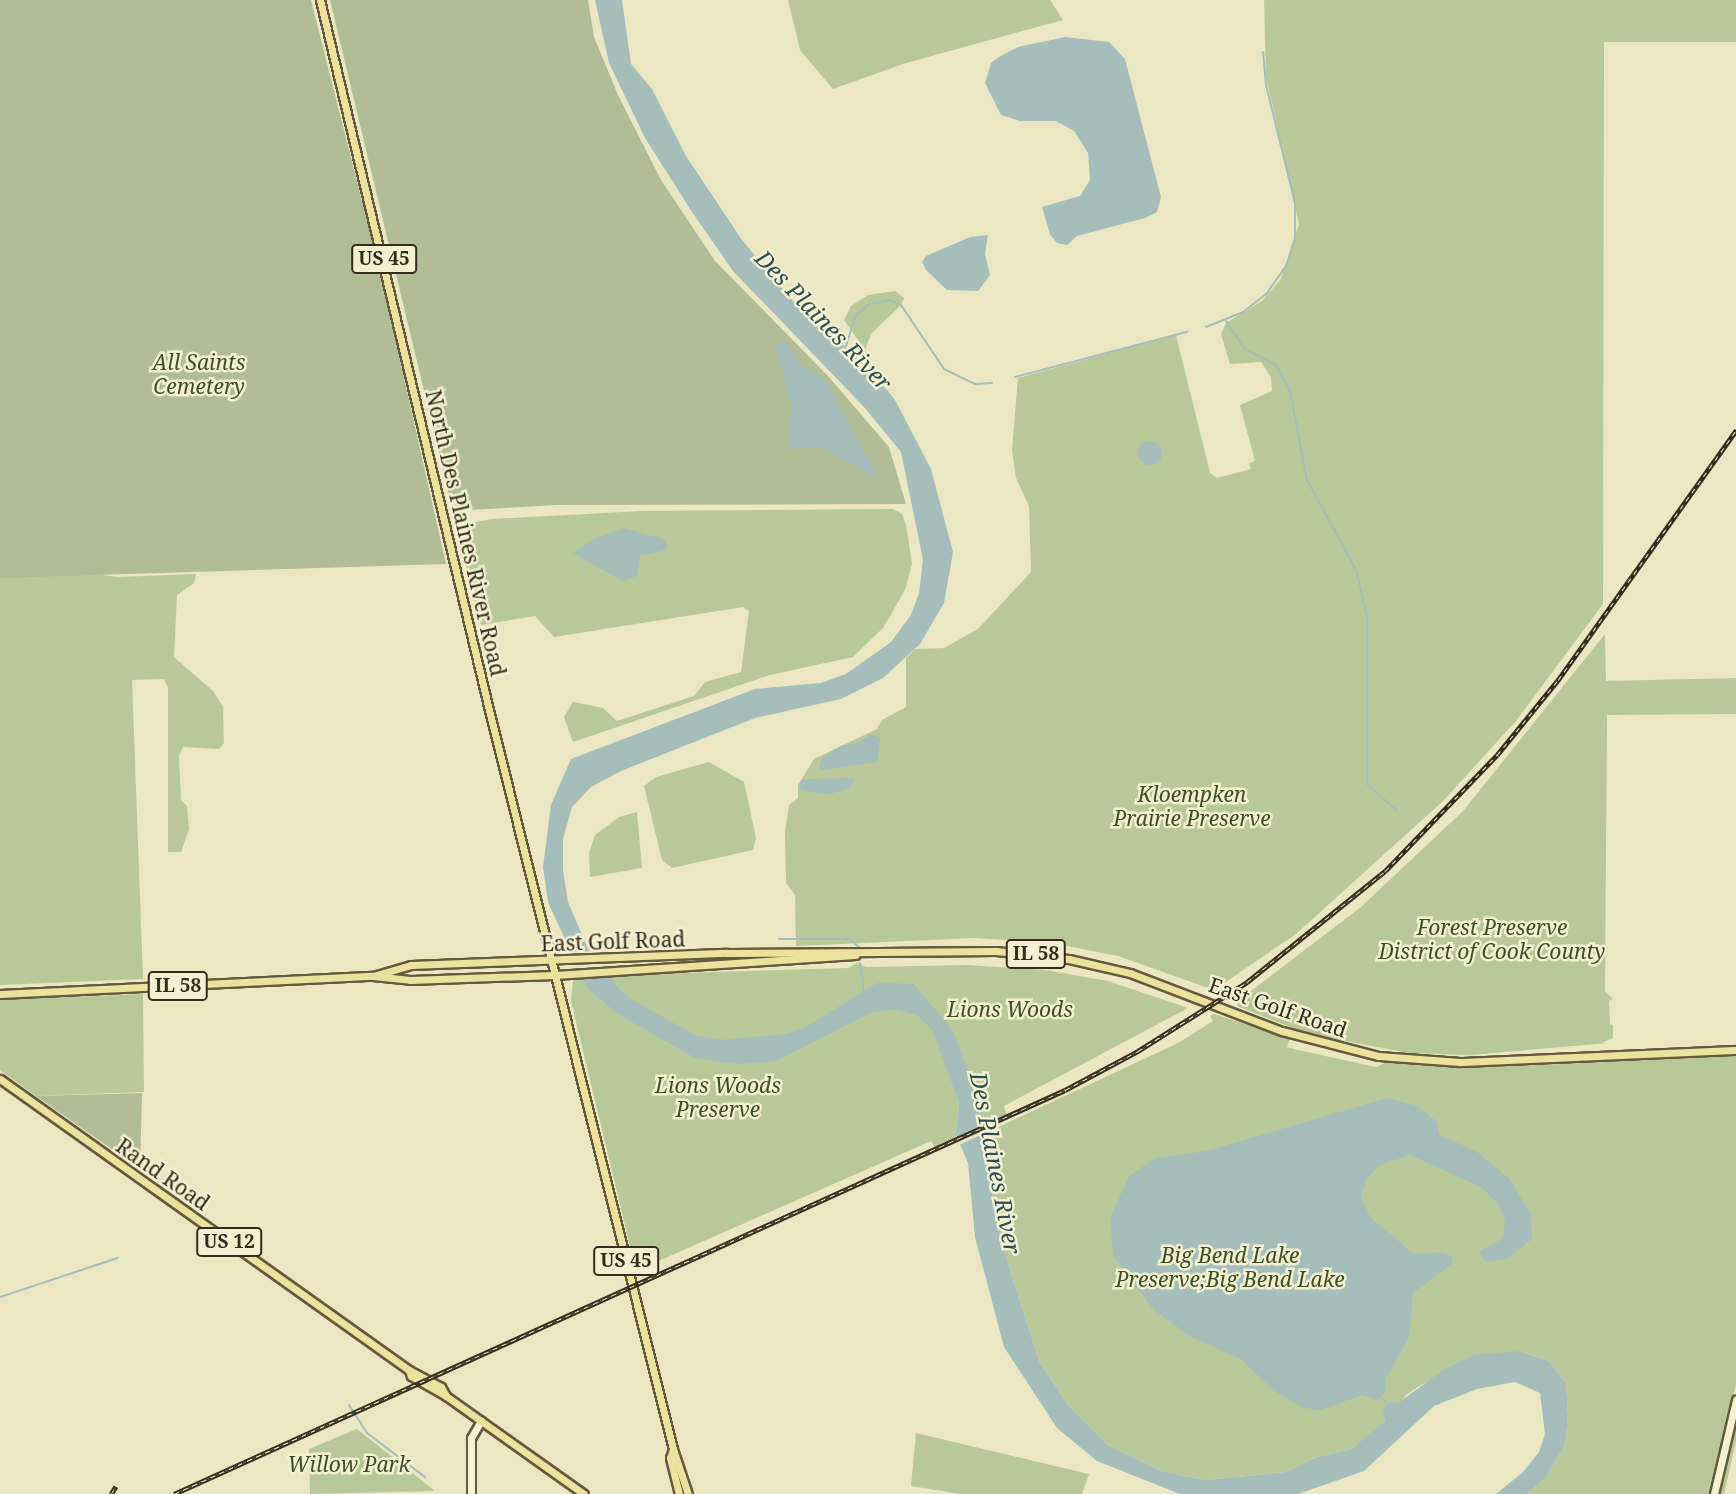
<!DOCTYPE html>
<html>
<head>
<meta charset="utf-8">
<style>
	body { margin:0 }
	#map { position:relative; width:1736px; height:1494px; overflow:hidden; background:#ebe7c3; font-family:"Noto Serif",serif }
	div>[style] { position:absolute }
	[style*='--x'] { left:calc(var(--x)*1px); top:calc(var(--y)*1px); width:calc(var(--w)*1px); rotate:calc(var(--a)*1deg) }
	.green>* { inset:0; background:#b9c898 }
	.cemetery>* { inset:0; background:#b1bd96 }
	.water>* { inset:0; background:#a5bebb }
	.round { border-radius:50% }
	.pier>* { inset:0; background:#ebe7c3 }
	.stream>* { height:2px; margin:-1px; padding:0 1px; transform-origin:1px; border-radius:1px; background:#a5bebb }
	.roads { filter:drop-shadow(2px 0 #65593e) drop-shadow(-2px 0 #65593e) drop-shadow(0 2px #65593e) drop-shadow(0 -2px #65593e) }
	.secondary>* { height:7px; margin:-3.5px; padding:0 3.5px; transform-origin:3.5px; border-radius:3.5px; background:#f6f3d5 }
	.primary>* { height:7px; margin:-3.5px; padding:0 3.5px; transform-origin:3.5px; border-radius:3.5px; background:#ece29d }
	.rail>* { height:4.5px; margin-top:-2.25px; transform-origin:0; background:repeating-linear-gradient(90deg,#f3f0d2 0 5px,#342d1e 0 10px); box-sizing:border-box; border-block:2px solid #342d1e }
	span { translate:-50% -50%; white-space:nowrap; text-align:center; line-height:1.15; -webkit-text-stroke:5px #f3f0d2; paint-order:stroke }
	.shield-label span { padding:2px 5px; background:#f3f0d2; border:2px solid; border-radius:5px; -webkit-text-stroke-width:0 }
	.shield-label { font-size:19px; color:#342d1e; font-weight:700 }
	.park-label { font-size:21px; color:#3d4f26; font-style:italic }
	.street-label { font-size:21px; color:#342d1e }
	.water-label { font-size:23px; color:#2e4e53; font-style:italic }
</style>
</head>
<body>
<div id="map">
	<div class="green">
		<div style="clip-path:polygon(788px 0,1050px 0,1063px 20px,906px 63px,833px 89px,800px 50px)"></div>
		<div style="clip-path:polygon(1264px 0,1736px 0,1736px 42px,1604px 42px,1603px 604px,1516px 721px,1443px 801px,1296px 934px,1214px 990px,1118px 956px,1052px 943px,974px 938px,796px 946px,795px 895px,786px 883px,785px 832px,789px 805px,798px 798px,798px 785px,814px 759px,877px 729px,882px 720px,906px 707px,906px 658px,915px 649px,944px 648px,978px 629px,1031px 572px,1029px 506px,1016px 478px,1012px 450px,1018px 378px,1176px 335px,1210px 473px,1217px 478px,1251px 469px,1249px 463px,1255px 461px,1240px 405px,1272px 391px,1271px 377px,1261px 362px,1230px 364px,1221px 334px,1226px 323px,1262px 301px,1281px 279px,1299px 224px,1266px 77px)"></div>
		<div style="clip-path:polygon(895px 291px,904px 298px,901px 305px,871px 334px,865px 350px,844px 320px,851px 306px,868px 295px)"></div>
		<div style="clip-path:polygon(893px 509px,902px 514px,906px 525px,912px 564px,905px 590px,883px 628px,853px 657px,770px 675px,573px 742px,564px 717px,573px 702px,603px 708px,617px 721px,694px 696px,705px 682px,741px 672px,749px 611px,743px 607px,554px 637px,535px 616px,481px 625px,456px 526px,492px 519px,640px 511px)"></div>
		<div style="clip-path:polygon(0 560px,117px 577px,196px 574px,194px 583px,177px 595px,174px 657px,213px 691px,223px 707px,224px 743px,219px 749px,183px 747px,179px 756px,181px 800px,187px 806px,189px 829px,181px 852px,168px 852px,168px 688px,164px 679px,132px 680px,143px 979px,0 985px)"></div>
		<div style="clip-path:polygon(1605px 634px,1606px 681px,1736px 678px,1736px 714px,1607px 715px,1605px 991px,1613px 999px,1609px 1001px,1610px 1024px,1613px 1025px,1613px 1038px,1602px 1043px,1609px 1043px,1470px 1055px,1409px 1053px,1308px 1034px,1237px 1006px,1238px 1001px,1361px 907px,1463px 811px)"></div>
		<div style="clip-path:polygon(709px 762px,744px 782px,756px 838px,753px 850px,672px 868px,662px 860px,644px 786px,656px 777px)"></div>
		<div style="clip-path:polygon(637px 812px,642px 868px,590px 877px,589px 853px,595px 835px,619px 817px)"></div>
		<div style="clip-path:polygon(857px 963px,866px 967px,967px 965px,1045px 970px,1108px 981px,1188px 1008px,1004px 1106px,1007px 1115px,982px 1127px,984px 1112px,938px 1042px,959px 1104px,956px 1138px,935px 1148px,931px 1141px,636px 1271px,571px 1001px,573px 981px,584px 976px,848px 968px)"></div>
		<div style="clip-path:polygon(143px 994px,144px 1092px,36px 1096px,0 1070px,0 1000px)"></div>
		<div style="clip-path:polygon(1214px 1014px,1290px 1039px,1287px 1047px,1298px 1050px,1376px 1067px,1387px 1062px,1494px 1067px,1736px 1056px,1736px 1384px,1711px 1494px,1527px 1494px,1545px 1478px,1565px 1445px,1568px 1415px,1566px 1383px,1549px 1361px,1519px 1351px,1423px 1384px,1407px 1394px,1377px 1430px,1352px 1449px,1317px 1457px,1286px 1472px,1206px 1480px,1161px 1471px,1108px 1445px,1068px 1405px,1040px 1363px,1001px 1242px,981px 1135px,1178px 1043px,1213px 1021px,1210px 1016px)"></div>
		<div style="clip-path:polygon(1736px 1417px,1736px 1441px,1724px 1494px,1718px 1494px)"></div>
		<div style="clip-path:polygon(357px 1429px,435px 1491px,310px 1494px,309px 1449px)"></div>
		<div style="clip-path:polygon(916px 1433px,1089px 1474px,1082px 1494px,961px 1494px,911px 1486px)"></div>
	</div>
	<div class="cemetery">
		<div style="clip-path:polygon(0 0,311px 0,382px 280px,446px 564px,0 578px)"></div>
		<div style="clip-path:polygon(330px 0,588px 0,594px 37px,618px 95px,661px 180px,715px 261px,828px 376px,889px 447px,906px 504px,557px 505px,453px 511px)"></div>
		<div style="clip-path:polygon(142px 1093px,140px 1169px,36px 1096px)"></div>
	</div>
	<div class="water">
		<div style="clip-path:polygon(595px 0,622px 0,631px 64px,652px 89px,686px 156px,742px 240px,791px 299px,869px 368px,895px 400px,931px 469px,953px 552px,944px 603px,920px 644px,883px 678px,841px 699px,755px 718px,621px 771px,591px 787px,572px 807px,563px 839px,563px 870px,568px 902px,588px 949px,619px 989px,636px 1002px,697px 1036px,720px 1040px,786px 1034px,806px 1027px,877px 983px,914px 984px,953px 1031px,984px 1112px,981px 1135px,1001px 1242px,1040px 1363px,1068px 1405px,1108px 1445px,1161px 1471px,1206px 1480px,1286px 1472px,1317px 1457px,1352px 1449px,1385px 1421px,1383px 1409px,1391px 1402px,1398px 1403px,1445px 1369px,1474px 1355px,1519px 1351px,1549px 1361px,1566px 1383px,1568px 1415px,1565px 1445px,1545px 1478px,1527px 1494px,1496px 1494px,1523px 1472px,1539px 1452px,1545px 1434px,1540px 1393px,1515px 1382px,1477px 1389px,1434px 1406px,1364px 1471px,1298px 1494px,1180px 1494px,1097px 1461px,1057px 1428px,1004px 1347px,975px 1237px,968px 1163px,956px 1135px,959px 1104px,933px 1031px,917px 1015px,895px 1009px,873px 1012px,776px 1061px,739px 1064px,695px 1058px,618px 1014px,587px 988px,548px 902px,543px 867px,551px 805px,571px 759px,755px 689px,821px 683px,846px 674px,891px 642px,911px 615px,919px 593px,923px 560px,901px 452px,864px 407px,733px 271px,692px 212px,645px 138px,609px 63px)"></div>
		<div style="clip-path:polygon(1065px 37px,1109px 42px,1125px 59px,1161px 197px,1157px 212px,1145px 218px,1077px 236px,1067px 245px,1057px 243px,1050px 234px,1042px 207px,1080px 196px,1090px 180px,1088px 153px,1074px 131px,1056px 121px,1020px 121px,1001px 115px,985px 83px,991px 63px,999px 57px,1018px 47px)"></div>
		<div style="clip-path:polygon(988px 235px,985px 254px,990px 275px,978px 291px,947px 290px,926px 270px,922px 262px,926px 256px,970px 237px)"></div>
		<div style="clip-path:polygon(783px 338px,800px 364px,824px 379px,879px 479px,821px 447px,789px 449px,791px 404px,776px 346px)"></div>
		<div class="round" style="left:1138px;top:441px;width:24px;height:24px"></div>
		<div style="clip-path:polygon(624px 528px,666px 540px,666px 550px,640px 556px,637px 576px,622px 581px,573px 553px,594px 539px)"></div>
		<div style="clip-path:polygon(872px 734px,880px 738px,878px 762px,821px 770px,819px 766px,822px 758px,842px 745px,855px 744px)"></div>
		<div style="clip-path:polygon(851px 778px,854px 780px,849px 788px,830px 794px,800px 791px,801px 781px,808px 779px)"></div>
		<div style="clip-path:polygon(1387px 1098px,1417px 1106px,1436px 1121px,1439px 1135px,1476px 1151px,1510px 1179px,1531px 1215px,1532px 1239px,1508px 1258px,1486px 1262px,1479px 1252px,1503px 1238px,1505px 1221px,1498px 1204px,1481px 1187px,1410px 1155px,1380px 1165px,1367px 1178px,1361px 1196px,1370px 1217px,1414px 1254px,1444px 1252px,1453px 1258px,1452px 1264px,1413px 1293px,1409px 1337px,1386px 1378px,1385px 1394px,1377px 1400px,1362px 1395px,1320px 1410px,1304px 1408px,1274px 1391px,1241px 1359px,1191px 1337px,1154px 1310px,1113px 1256px,1110px 1218px,1129px 1176px,1155px 1158px,1207px 1151px)"></div>
	</div>
	<div class="pier">
		<div style="clip-path:polygon(594px 951px,613px 977px,585px 978px,568px 952px)"></div>
		<div style="clip-path:polygon(986px 1125px,985px 1133px,955px 1147px,953px 1140px)"></div>
	</div>
	<div class="stream">
		<div style="--x:1226;--y:321;--w:34;--a:56"></div>
		<div style="--x:1245;--y:349;--w:35;--a:27"></div>
		<div style="--x:1276;--y:365;--w:30;--a:62"></div>
		<div style="--x:1290;--y:391;--w:91;--a:79.2"></div>
		<div style="--x:1307;--y:480;--w:102;--a:61.4"></div>
		<div style="--x:1356;--y:570;--w:47;--a:76.6"></div>
		<div style="--x:1367;--y:616;--w:168;--a:90"></div>
		<div style="--x:1367;--y:784;--w:39;--a:42"></div>
		<div style="--x:1206;--y:327;--w:40;--a:-22"></div>
		<div style="--x:1243;--y:312;--w:31;--a:-38"></div>
		<div style="--x:1267;--y:293;--w:35;--a:-55"></div>
		<div style="--x:1287;--y:264;--w:27;--a:-73"></div>
		<div style="--x:1295;--y:238;--w:35;--a:-90"></div>
		<div style="--x:1295;--y:203;--w:122;--a:-103.8"></div>
		<div style="--x:1266;--y:85;--w:33;--a:-95"></div>
		<div style="--x:846;--y:346;--w:31;--a:-73"></div>
		<div style="--x:855;--y:316;--w:19;--a:-39"></div>
		<div style="--x:870;--y:304;--w:21;--a:-11"></div>
		<div style="--x:891;--y:300;--w:11;--a:27"></div>
		<div style="--x:901;--y:305;--w:77;--a:56.1"></div>
		<div style="--x:944;--y:369;--w:34;--a:26"></div>
		<div style="--x:975;--y:384;--w:17;--a:-3"></div>
		<div style="--x:1015;--y:377;--w:178;--a:-14.7"></div>
		<div style="--x:779;--y:939;--w:70;--a:0"></div>
		<div style="--x:849;--y:939;--w:13;--a:39"></div>
		<div style="--x:860;--y:963;--w:27;--a:82"></div>
		<div style="--x:0;--y:1297;--w:124;--a:-18.3"></div>
		<div style="--x:1381;--y:1397;--w:13;--a:51"></div>
		<div style="--x:349;--y:1405;--w:33;--a:57"></div>
		<div style="--x:367;--y:1433;--w:73;--a:37.2"></div>
	</div>
	<div class="roads">
		<div class="secondary">
			<div style="--x:471;--y:1494;--w:56;--a:-90"></div>
			<div style="--x:471;--y:1438;--w:20;--a:-60"></div>
			<div style="--x:1714;--y:1494;--w:97;--a:-76.8"></div>
		</div>
		<div class="primary">
			<div style="--x:320;--y:0;--w:726;--a:76.61"></div>
			<div style="--x:488;--y:706;--w:766;--a:76.02"></div>
			<div style="--x:673;--y:1449;--w:47;--a:71.6"></div>
			<div style="--x:373;--y:976;--w:40;--a:-16"></div>
			<div style="--x:411;--y:965;--w:316;--a:-2.2"></div>
			<div style="--x:727;--y:953;--w:269;--a:-0.4"></div>
			<div style="--x:996;--y:951;--w:73;--a:6.3"></div>
			<div style="--x:1069;--y:959;--w:63;--a:12.9"></div>
			<div style="--x:1130;--y:973;--w:163;--a:20.9"></div>
			<div style="--x:1282;--y:1031;--w:100;--a:14.5"></div>
			<div style="--x:1379;--y:1056;--w:81;--a:4.2"></div>
			<div style="--x:1460;--y:1062;--w:276;--a:-2.5"></div>
			<div style="--x:0;--y:994;--w:373;--a:-2.8"></div>
			<div style="--x:373;--y:976;--w:37;--a:6"></div>
			<div style="--x:410;--y:980;--w:145;--a:-2"></div>
			<div style="--x:555;--y:975;--w:301;--a:-3.8"></div>
			<div style="--x:0;--y:1079;--w:502;--a:35.43"></div>
			<div style="--x:409;--y:1370;--w:36;--a:28"></div>
			<div style="--x:441;--y:1387;--w:10;--a:61"></div>
			<div style="--x:446;--y:1396;--w:169;--a:35.4"></div>
			<div style="--x:409;--y:1370;--w:6;--a:72"></div>
			<div style="--x:411;--y:1376;--w:40;--a:29.7"></div>
			<div style="--x:673;--y:1449;--w:9;--a:108"></div>
			<div style="--x:670;--y:1458;--w:37;--a:76"></div>
		</div>
	</div>
	<div class="rail">
		<div style="--x:111;--y:1494;--w:9;--a:-58"></div>
		<div style="--x:174;--y:1494;--w:978;--a:-24.39"></div>
		<div style="--x:1065;--y:1090;--w:83;--a:-28.1"></div>
		<div style="--x:1138;--y:1051;--w:129;--a:-32.3"></div>
		<div style="--x:1247;--y:982;--w:177;--a:-38.8"></div>
		<div style="--x:1385;--y:871;--w:161;--a:-46"></div>
		<div style="--x:1497;--y:755;--w:97;--a:-50.9"></div>
		<div style="--x:1558;--y:680;--w:307;--a:-54.5"></div>
	</div>
	<div class="shield-label">
		<span style="left:384px;top:259px">US 45</span>
		<span style="left:1036px;top:954px">IL 58</span>
		<span style="left:178px;top:986px">IL 58</span>
		<span style="left:229px;top:1242px">US 12</span>
		<span style="left:626px;top:1261px">US 45</span>
	</div>
	<div class="park-label">
		<span style="left:199px;top:374px">All Saints<br>Cemetery</span>
		<span style="left:1192px;top:806px">Kloempken<br>Prairie Preserve</span>
		<span style="left:1492px;top:939px">Forest Preserve<br>District of Cook County</span>
		<span style="left:1010px;top:1009px">Lions Woods</span>
		<span style="left:718px;top:1097px">Lions Woods<br>Preserve</span>
		<span style="left:1230px;top:1267px">Big Bend Lake<br>Preserve;Big Bend Lake</span>
		<span style="left:349px;top:1464px">Willow Park</span>
	</div>
	<div class="street-label">
		<span style="left:466px;top:533px;rotate:77deg">North Des Plaines River Road</span>
		<span style="left:613px;top:941px;rotate:-2deg">East Golf Road</span>
		<span style="left:1278px;top:1007px;rotate:19deg">East Golf Road</span>
		<span style="left:163px;top:1174px;rotate:35deg">Rand Road</span>
	</div>
	<div class="water-label">
		<span style="left:824px;top:320px;rotate:46deg">Des Plaines River</span>
		<span style="left:996px;top:1163px;rotate:79deg">Des Plaines River</span>
	</div>
</div>
</body>
</html>
